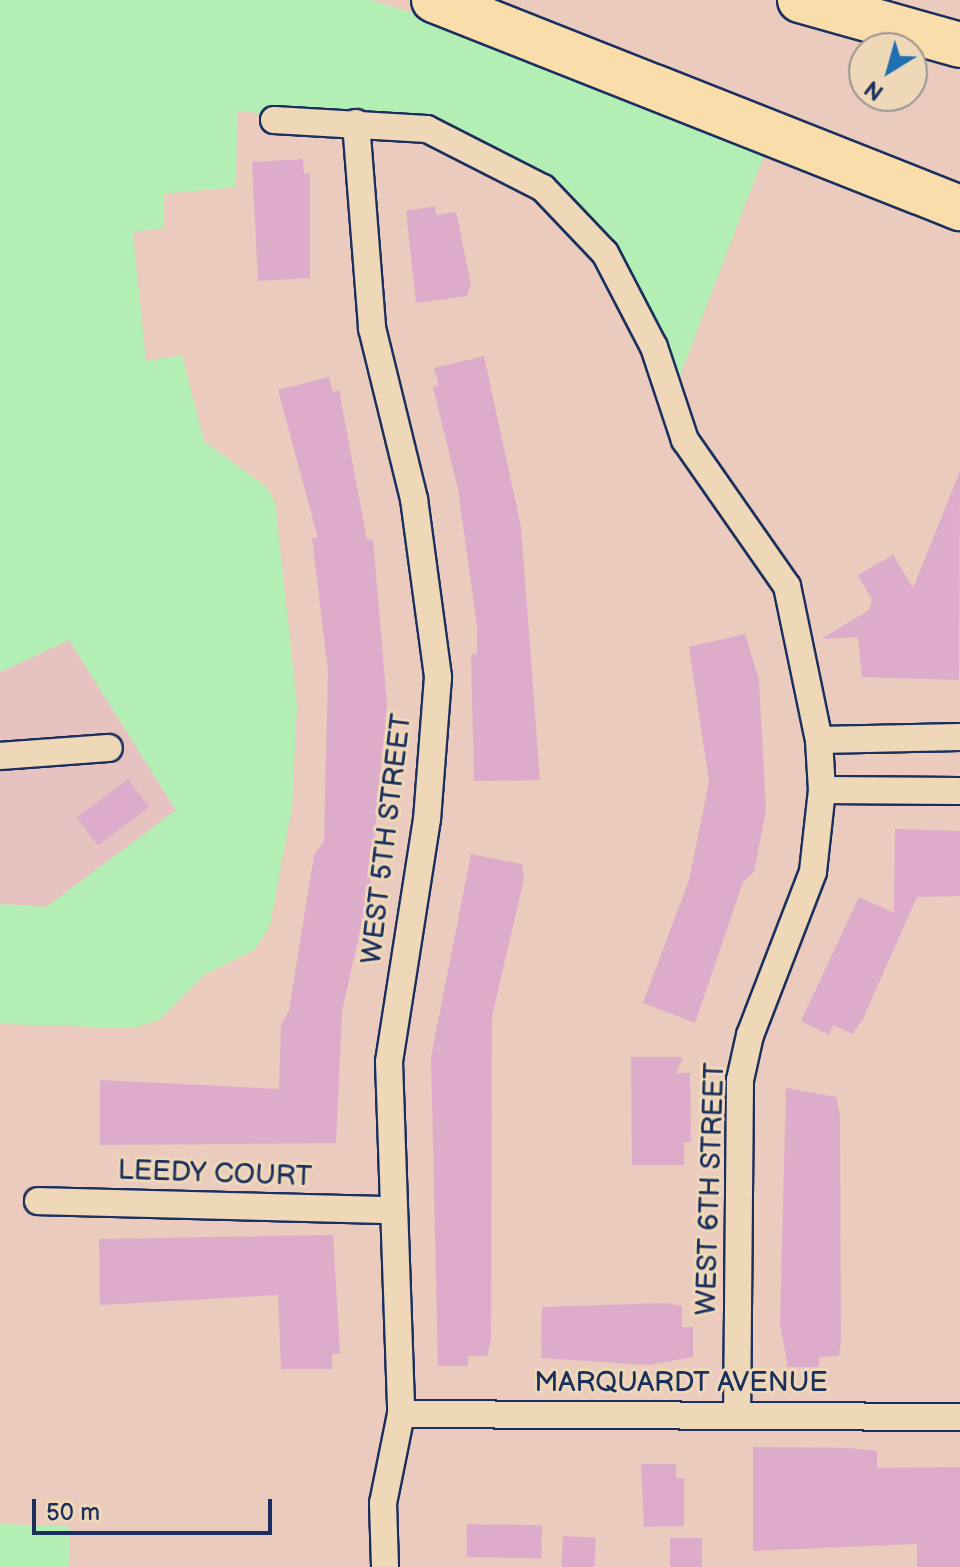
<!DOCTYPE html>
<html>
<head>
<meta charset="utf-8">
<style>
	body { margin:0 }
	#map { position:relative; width:960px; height:1567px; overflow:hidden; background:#eacbbd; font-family:"Balsamiq Sans",sans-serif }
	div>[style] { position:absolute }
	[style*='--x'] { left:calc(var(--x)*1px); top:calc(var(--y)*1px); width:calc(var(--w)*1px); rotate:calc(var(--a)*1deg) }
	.built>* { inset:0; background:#e6c2c1 }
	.green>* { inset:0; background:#b3efb4; transform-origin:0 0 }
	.building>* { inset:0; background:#ddacca; transform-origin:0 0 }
	.roads { filter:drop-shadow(2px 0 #1b2f5e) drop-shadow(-2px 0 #1b2f5e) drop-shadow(0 2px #1b2f5e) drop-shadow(0 -2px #1b2f5e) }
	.street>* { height:26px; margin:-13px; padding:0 13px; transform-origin:13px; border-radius:13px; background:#efd8b8 }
	.highway>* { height:44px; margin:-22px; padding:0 22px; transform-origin:22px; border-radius:22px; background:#f9ddab }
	span { translate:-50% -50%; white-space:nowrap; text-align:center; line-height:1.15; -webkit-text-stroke:6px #efd8b8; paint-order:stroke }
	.street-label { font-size:28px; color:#1b2f5e }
	.north { position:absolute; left:848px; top:32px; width:80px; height:80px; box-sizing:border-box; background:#efd8b8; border:2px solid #9a9494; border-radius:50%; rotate:217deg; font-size:22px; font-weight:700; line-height:32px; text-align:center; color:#1b2f5e }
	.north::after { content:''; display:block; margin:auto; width:28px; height:36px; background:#1f6fb2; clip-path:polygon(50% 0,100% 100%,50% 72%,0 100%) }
	.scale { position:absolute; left:32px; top:1499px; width:240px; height:36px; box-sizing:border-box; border:4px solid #1b2f5e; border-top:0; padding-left:10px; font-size:24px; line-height:28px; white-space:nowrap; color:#1b2f5e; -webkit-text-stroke:6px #efd8b8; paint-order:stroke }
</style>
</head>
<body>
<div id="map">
	<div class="built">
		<div style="clip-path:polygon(69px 640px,176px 811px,46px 907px,0 904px,0 672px)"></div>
	</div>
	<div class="green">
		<div style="clip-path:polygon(0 0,370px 0,652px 87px,772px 134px,670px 402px,605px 253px,543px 188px,427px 129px,237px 111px,236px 187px,163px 194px,164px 228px,133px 232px,146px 361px,182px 355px,204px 441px,266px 487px,275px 502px,297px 705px,292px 806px,270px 926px,254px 950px,204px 975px,159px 1020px,134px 1028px,0 1024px,0 904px,46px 907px,176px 810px,69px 640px,0 672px)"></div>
		<div style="left:0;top:1524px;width:70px;height:43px;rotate:2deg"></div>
	</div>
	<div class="building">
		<div style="clip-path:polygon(303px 159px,304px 174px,310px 173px,310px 278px,258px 281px,252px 162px)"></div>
		<div style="clip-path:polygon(435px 206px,436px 215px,456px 212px,471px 284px,467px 296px,416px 303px,406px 211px)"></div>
		<div style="clip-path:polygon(484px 356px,521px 527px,540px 780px,474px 781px,471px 654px,477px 654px,477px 626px,458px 489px,433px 387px,439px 386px,434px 368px)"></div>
		<div style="clip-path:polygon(329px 377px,333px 392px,339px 390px,367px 540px,373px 539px,387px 705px,370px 886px,342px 1011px,336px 1143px,100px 1145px,100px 1080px,279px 1089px,281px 1024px,289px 1011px,314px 855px,324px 842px,328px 671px,312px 538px,318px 538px,278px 390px)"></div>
		<div style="clip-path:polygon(960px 471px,959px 680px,862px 677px,858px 637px,821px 639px,869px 610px,872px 600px,858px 575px,893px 555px,913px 588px)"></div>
		<div style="clip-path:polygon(745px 634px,759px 680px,766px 810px,754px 872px,743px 882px,695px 1023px,643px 1003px,689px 880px,709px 782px,689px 647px)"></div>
		<div style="left:128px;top:779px;width:35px;height:64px;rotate:53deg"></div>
		<div style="clip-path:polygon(895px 829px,960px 831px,960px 896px,917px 897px,862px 1021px,852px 1034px,833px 1025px,829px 1035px,801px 1021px,859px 897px,894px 913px)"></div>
		<div style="clip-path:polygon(471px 854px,522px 864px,524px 879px,492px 1016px,491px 1339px,487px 1356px,468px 1356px,468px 1366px,438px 1366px,431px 1057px)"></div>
		<div style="clip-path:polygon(631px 1057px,683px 1057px,676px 1073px,690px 1073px,691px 1142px,684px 1142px,684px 1165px,632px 1165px)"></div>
		<div style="clip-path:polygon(786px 1088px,836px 1097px,840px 1115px,841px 1340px,839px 1356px,819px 1357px,819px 1367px,788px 1367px,780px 1323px)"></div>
		<div style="clip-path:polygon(333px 1235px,340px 1354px,332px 1354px,332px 1369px,281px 1369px,278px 1295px,100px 1305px,99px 1239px)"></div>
		<div style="clip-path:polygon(666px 1303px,682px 1306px,682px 1327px,693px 1327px,693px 1357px,649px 1365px,541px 1358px,542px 1307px)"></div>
		<div style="clip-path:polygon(753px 1447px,849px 1448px,877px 1451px,877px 1468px,960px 1467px,960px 1567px,917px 1567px,917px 1544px,753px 1551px)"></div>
		<div style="clip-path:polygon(641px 1464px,676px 1464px,676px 1478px,684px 1478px,684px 1526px,644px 1527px)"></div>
		<div style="left:467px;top:1524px;width:75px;height:33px;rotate:1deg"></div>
		<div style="left:563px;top:1536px;width:33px;height:31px;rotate:3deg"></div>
		<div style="left:670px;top:1538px;width:32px;height:29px"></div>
	</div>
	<div class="roads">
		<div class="street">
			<div style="--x:274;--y:120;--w:153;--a:3.4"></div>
			<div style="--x:427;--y:129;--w:130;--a:27"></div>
			<div style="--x:543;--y:188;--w:90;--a:46.4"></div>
			<div style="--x:605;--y:253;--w:106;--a:62.5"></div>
			<div style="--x:654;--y:347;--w:98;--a:71.6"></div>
			<div style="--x:685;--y:440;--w:178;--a:55.1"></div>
			<div style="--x:787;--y:586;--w:157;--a:78.3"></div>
			<div style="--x:819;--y:740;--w:50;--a:86.6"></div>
			<div style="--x:822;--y:790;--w:82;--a:96.3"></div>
			<div style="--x:813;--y:872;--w:175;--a:111.1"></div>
			<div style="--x:750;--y:1035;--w:46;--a:102.5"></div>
			<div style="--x:740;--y:1080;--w:335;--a:90.5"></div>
			<div style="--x:356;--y:123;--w:206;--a:85.5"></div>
			<div style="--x:372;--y:328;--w:176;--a:76.2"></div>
			<div style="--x:414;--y:499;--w:180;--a:82.3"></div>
			<div style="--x:438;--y:677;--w:142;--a:94.4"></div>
			<div style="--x:427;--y:819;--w:246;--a:98.9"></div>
			<div style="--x:389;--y:1062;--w:352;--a:88"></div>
			<div style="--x:401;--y:1414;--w:91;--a:101.4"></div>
			<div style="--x:383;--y:1503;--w:64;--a:88.2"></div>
			<div style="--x:819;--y:740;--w:141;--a:-1.2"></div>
			<div style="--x:0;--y:756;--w:109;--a:-4.2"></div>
			<div style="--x:822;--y:790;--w:138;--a:0.4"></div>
			<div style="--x:38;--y:1201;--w:352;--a:1.5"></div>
			<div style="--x:401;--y:1414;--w:559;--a:0.31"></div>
		</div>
		<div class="highway">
			<div style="--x:434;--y:0;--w:566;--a:21.58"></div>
			<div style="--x:800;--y:0;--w:166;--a:15.7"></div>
		</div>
	</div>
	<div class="street-label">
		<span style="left:387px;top:839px;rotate:-83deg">WEST 5TH STREET</span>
		<span style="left:215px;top:1174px;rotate:2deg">LEEDY COURT</span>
		<span style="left:711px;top:1189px;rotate:-88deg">WEST 6TH STREET</span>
		<span style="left:681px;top:1383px">MARQUARDT AVENUE</span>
	</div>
	<div class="north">N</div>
	<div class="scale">50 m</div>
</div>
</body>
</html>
